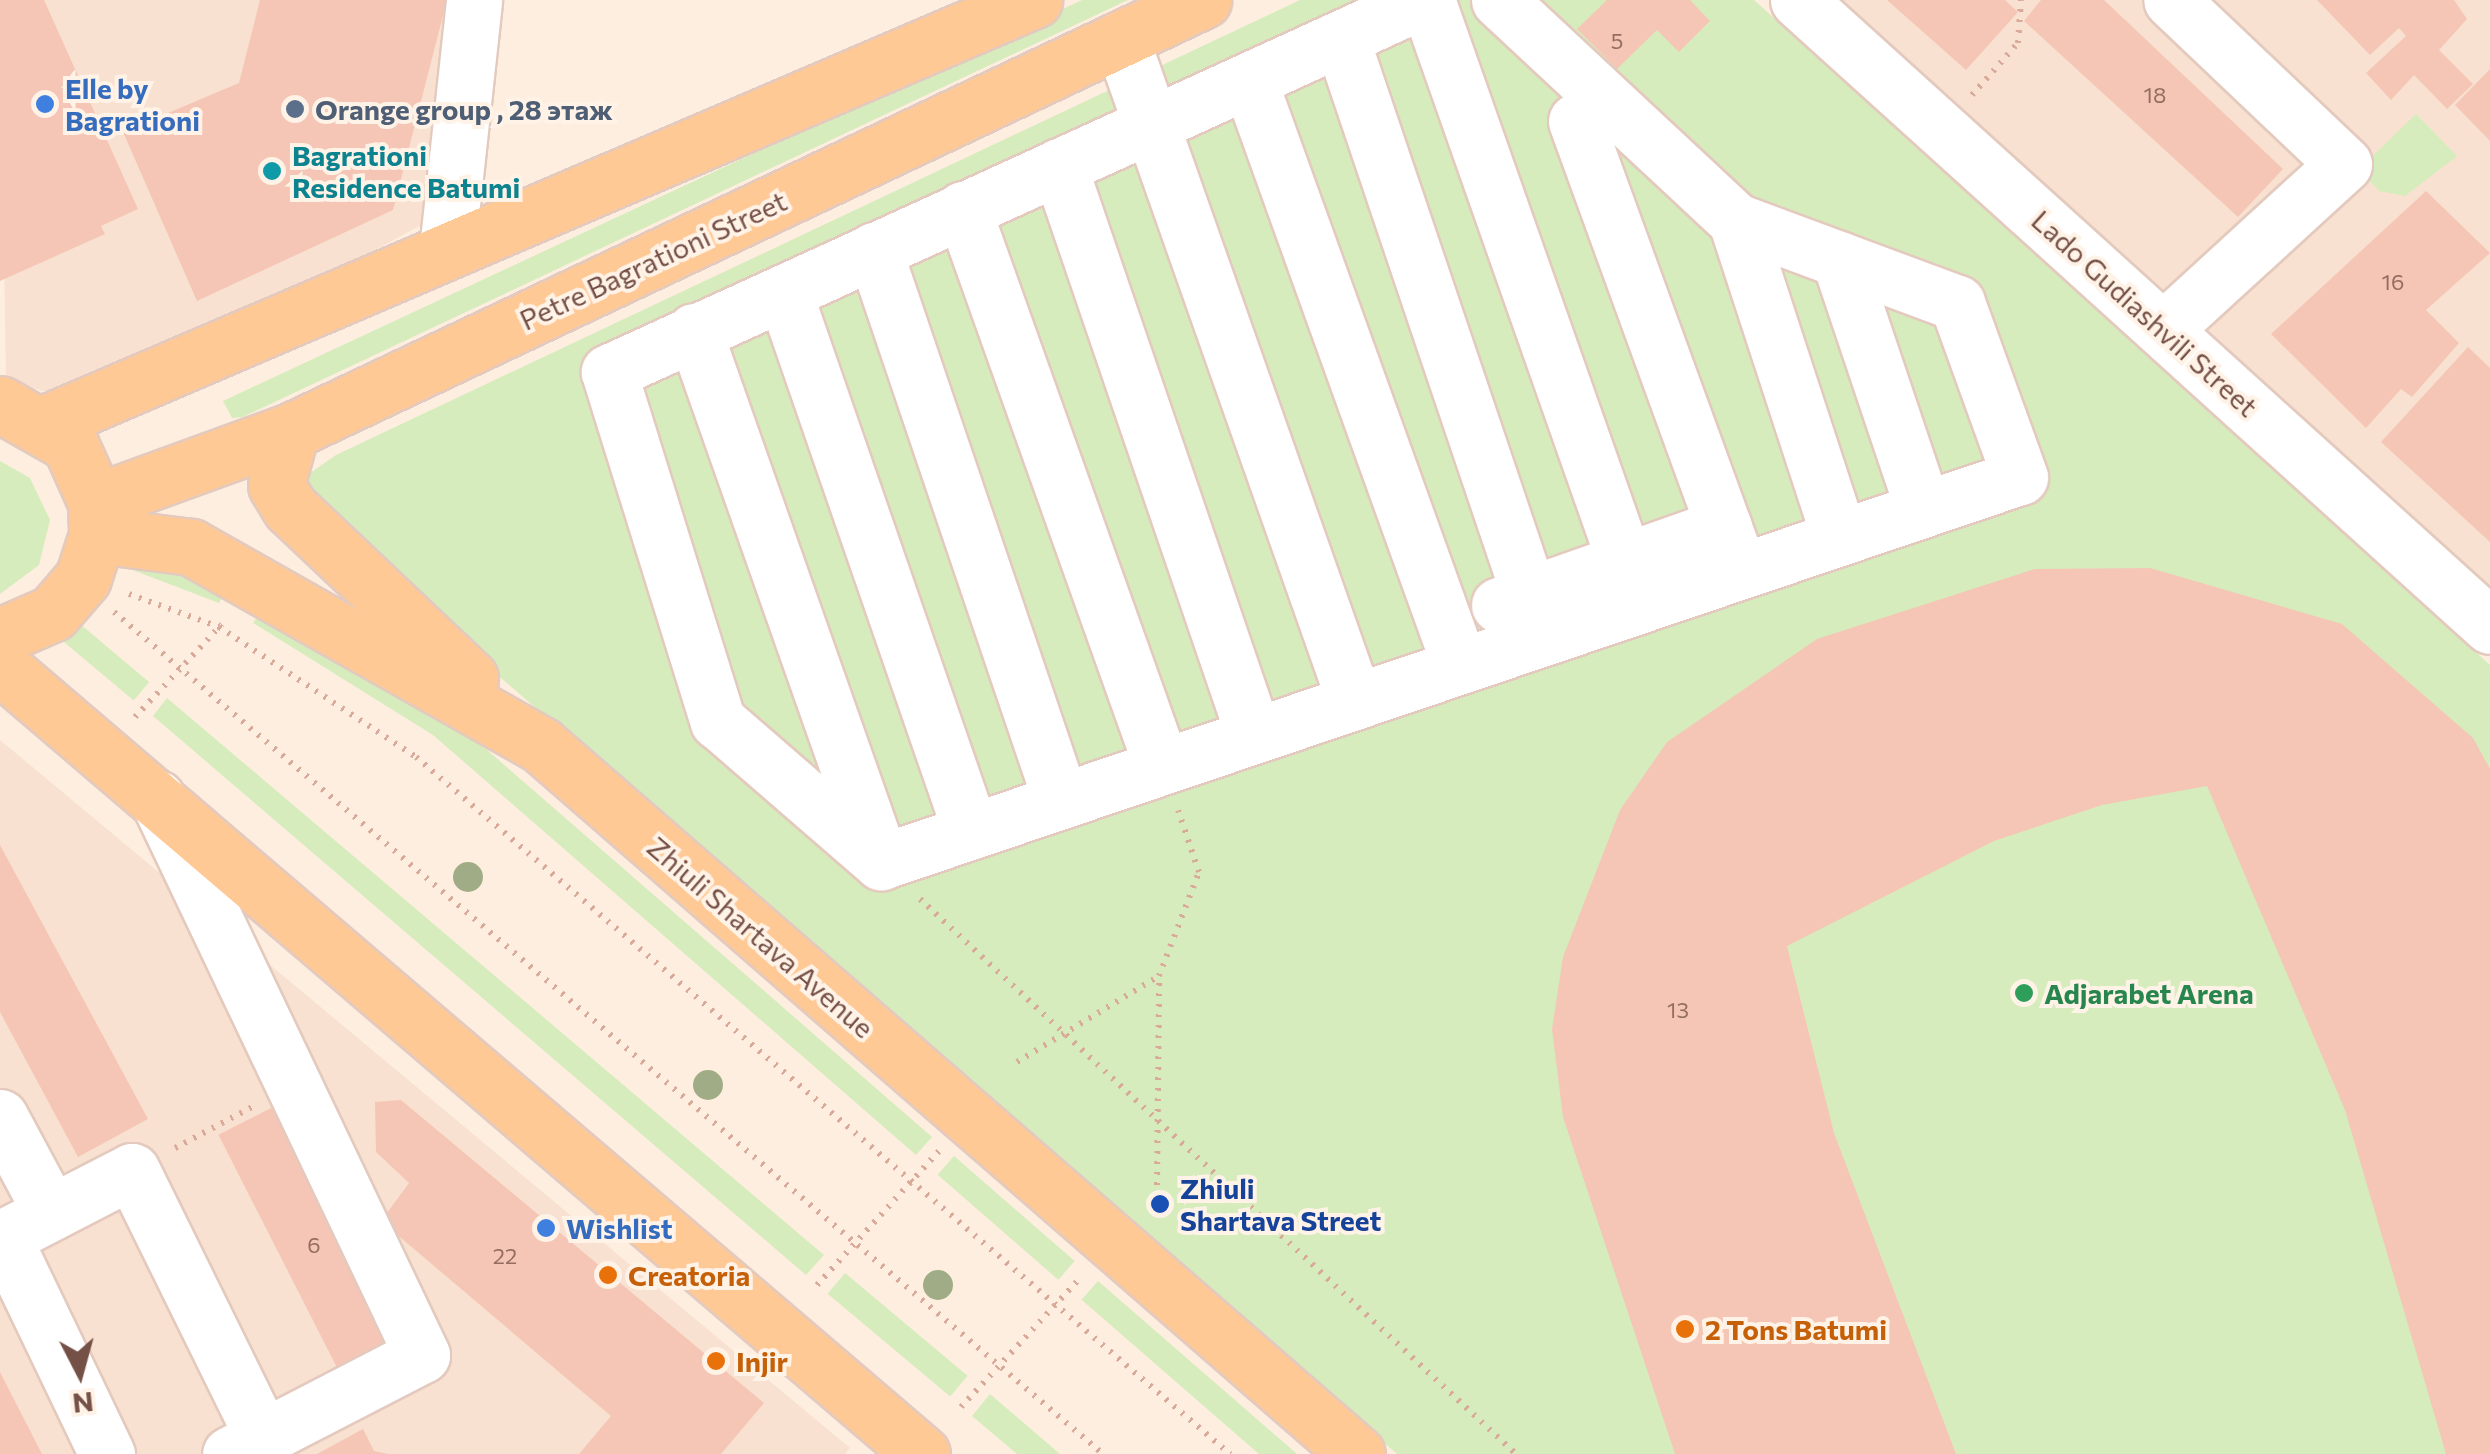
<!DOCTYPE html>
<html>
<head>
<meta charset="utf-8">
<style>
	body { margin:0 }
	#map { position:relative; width:2490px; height:1454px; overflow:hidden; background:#feeedf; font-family:Commissioner,sans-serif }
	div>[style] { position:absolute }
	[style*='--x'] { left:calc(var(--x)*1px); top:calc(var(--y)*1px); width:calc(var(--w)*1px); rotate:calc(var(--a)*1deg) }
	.residential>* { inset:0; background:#f8e1d0 }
	.green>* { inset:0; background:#d6ecbd; transform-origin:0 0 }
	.building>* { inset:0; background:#f5c6b5; transform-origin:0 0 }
	.path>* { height:6px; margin-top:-3px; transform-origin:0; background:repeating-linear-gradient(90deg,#d9a999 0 2.5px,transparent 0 10.5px) }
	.roads { filter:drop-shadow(2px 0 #e4cabe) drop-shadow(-2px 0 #e4cabe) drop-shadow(0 2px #e4cabe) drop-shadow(0 -2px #e4cabe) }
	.minor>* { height:55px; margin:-27.5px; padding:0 27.5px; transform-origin:27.5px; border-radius:27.5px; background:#fff }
	.major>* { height:55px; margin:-27.5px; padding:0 27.5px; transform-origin:27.5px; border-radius:27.5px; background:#ffc995 }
	.trees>* { width:30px; height:30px; margin:-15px; border-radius:50%; background:#a0ac85 }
	.dots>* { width:28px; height:28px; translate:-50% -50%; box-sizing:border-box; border:5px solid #fff2e7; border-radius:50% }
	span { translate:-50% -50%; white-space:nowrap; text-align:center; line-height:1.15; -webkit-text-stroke:8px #fff2e7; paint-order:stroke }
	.number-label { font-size:22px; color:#956e62 }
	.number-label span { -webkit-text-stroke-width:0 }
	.shop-label { font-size:28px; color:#366cbe; font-weight:700 }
	.left { translate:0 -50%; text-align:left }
	.service-label { font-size:28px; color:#4e5e75; font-weight:700 }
	.culture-label { font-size:28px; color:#0d838f; font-weight:700 }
	.street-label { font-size:28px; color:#755046 }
	.leisure-label { font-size:28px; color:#27864d; font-weight:700 }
	.transit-label { font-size:28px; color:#164399; font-weight:700 }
	.food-label { font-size:28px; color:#c56008; font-weight:700 }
	.north { position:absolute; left:30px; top:1324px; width:100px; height:100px; -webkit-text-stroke:8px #fff2e7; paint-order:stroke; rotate:174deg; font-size:28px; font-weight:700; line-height:40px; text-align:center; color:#755046 }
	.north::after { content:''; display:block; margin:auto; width:35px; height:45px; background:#755046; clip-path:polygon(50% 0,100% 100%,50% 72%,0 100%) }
</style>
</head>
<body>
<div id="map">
	<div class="residential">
		<div style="clip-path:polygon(0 0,493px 0,473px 197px,142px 376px,60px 396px,6px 380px)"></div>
		<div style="clip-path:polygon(1842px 0,2490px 0,2490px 601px)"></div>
		<div style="clip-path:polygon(0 740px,850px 1448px,845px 1454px,0 1454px)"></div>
	</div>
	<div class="green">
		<div style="clip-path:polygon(1082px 0,1128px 0,243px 417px,232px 418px,223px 401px)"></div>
		<div style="clip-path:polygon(1300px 0,1754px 0,2490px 665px,2490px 1454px,1397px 1454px,321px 522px,307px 499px,310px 473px,336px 455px)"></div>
		<div style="clip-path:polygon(2416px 114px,2457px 156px,2405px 196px,2379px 191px,2359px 169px)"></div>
		<div style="clip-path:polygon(0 461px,30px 478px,50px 520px,39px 565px,0 594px)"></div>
		<div style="clip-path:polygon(113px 550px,226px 590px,219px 603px,109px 561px)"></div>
		<div style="clip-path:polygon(262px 610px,486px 749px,932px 1137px,916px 1155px,433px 735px,253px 623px)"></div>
		<div style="left:74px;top:619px;width:98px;height:24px;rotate:40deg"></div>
		<div style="clip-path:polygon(167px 698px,824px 1255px,806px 1275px,153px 716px)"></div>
		<div style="left:954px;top:1156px;width:160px;height:25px;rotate:41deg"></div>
		<div style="left:845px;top:1273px;width:160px;height:27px;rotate:40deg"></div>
		<div style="left:1098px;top:1281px;width:264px;height:25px;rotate:41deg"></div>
		<div style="clip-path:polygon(990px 1394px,1060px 1454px,1017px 1454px,972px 1416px)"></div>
	</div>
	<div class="building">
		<div style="clip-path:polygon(0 0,44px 0,138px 209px,101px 226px,105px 234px,0 281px)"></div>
		<div style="clip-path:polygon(260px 0,447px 0,393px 210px,197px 301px,123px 132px,239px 83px)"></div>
		<div style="clip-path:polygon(1607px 0,1690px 0,1710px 21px,1679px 52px,1657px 30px,1617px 69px,1577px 29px)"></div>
		<div style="clip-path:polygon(1887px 0,2005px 0,2018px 12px,1966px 70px)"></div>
		<div style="clip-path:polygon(2041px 0,2104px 0,2283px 169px,2238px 217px,2024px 21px)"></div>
		<div style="clip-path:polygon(2317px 0,2454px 0,2467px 19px,2439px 50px,2473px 84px,2447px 109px,2414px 75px,2391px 100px,2366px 73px,2406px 36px,2399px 28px,2370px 55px)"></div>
		<div style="clip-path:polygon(2490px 69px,2490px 141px,2455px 105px)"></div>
		<div style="clip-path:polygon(2426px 191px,2490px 253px,2426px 310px,2459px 343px,2412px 397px,2401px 389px,2366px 428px,2271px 334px)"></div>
		<div style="clip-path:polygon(2468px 347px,2490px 368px,2490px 542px,2381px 442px)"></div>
		<div style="clip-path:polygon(2150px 568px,2342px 624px,2473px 738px,2490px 769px,2490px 1454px,2446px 1454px,2345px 1110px,2207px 786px,2102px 805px,1994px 841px,1787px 946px,1834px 1133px,1956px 1454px,1675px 1454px,1563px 1117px,1552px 1029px,1563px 957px,1620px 810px,1667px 742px,1817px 639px,2035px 569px)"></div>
		<div style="clip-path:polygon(0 845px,148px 1119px,78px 1157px,0 1012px)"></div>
		<div style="clip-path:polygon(401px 1100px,764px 1403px,721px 1454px,579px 1454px,611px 1416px,381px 1221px,409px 1183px,376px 1152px,375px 1102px)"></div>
		<div style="left:279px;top:1104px;width:283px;height:68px;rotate:63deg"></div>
		<div style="clip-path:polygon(0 1372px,42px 1454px,0 1454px)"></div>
		<div style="clip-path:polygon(363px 1429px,374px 1451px,388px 1454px,317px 1454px)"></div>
	</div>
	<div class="path">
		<div style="--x:1972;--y:95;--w:69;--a:-48.5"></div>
		<div style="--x:2018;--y:43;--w:43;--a:-86"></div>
		<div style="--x:129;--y:594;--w:96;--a:20.1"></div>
		<div style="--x:219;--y:627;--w:236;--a:33.4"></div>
		<div style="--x:416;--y:757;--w:1072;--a:40.57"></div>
		<div style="--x:114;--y:612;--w:1299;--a:40.41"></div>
		<div style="--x:135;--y:717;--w:127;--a:-46.9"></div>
		<div style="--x:920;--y:899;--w:814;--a:42.96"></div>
		<div style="--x:1017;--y:1062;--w:166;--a:-31.2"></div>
		<div style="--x:1159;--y:976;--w:111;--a:-69"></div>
		<div style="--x:1199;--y:872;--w:65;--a:-108.7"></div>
		<div style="--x:175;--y:1148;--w:87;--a:-28"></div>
		<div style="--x:1157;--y:1185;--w:207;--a:-89.4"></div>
		<div style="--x:817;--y:1285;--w:181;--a:-47.7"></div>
		<div style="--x:961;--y:1407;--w:178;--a:-47.3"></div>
	</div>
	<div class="roads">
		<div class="minor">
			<div style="--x:1424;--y:0;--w:896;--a:155.47"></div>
			<div style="--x:609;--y:372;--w:366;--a:72.7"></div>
			<div style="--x:718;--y:721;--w:216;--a:40.9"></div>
			<div style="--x:881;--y:862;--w:1202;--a:-18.68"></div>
			<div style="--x:2020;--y:477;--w:185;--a:-109.9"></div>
			<div style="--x:1957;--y:303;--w:236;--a:-159.6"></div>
			<div style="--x:1736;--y:221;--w:324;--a:-137"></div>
			<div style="--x:1427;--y:0;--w:593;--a:70.59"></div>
			<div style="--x:1798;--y:0;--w:933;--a:42.13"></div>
			<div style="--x:1341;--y:38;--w:584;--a:71.32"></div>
			<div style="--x:1121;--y:39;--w:703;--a:70.56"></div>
			<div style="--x:1249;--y:80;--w:623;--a:70.2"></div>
			<div style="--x:1611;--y:105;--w:38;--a:155"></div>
			<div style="--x:1576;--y:121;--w:478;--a:70"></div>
			<div style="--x:1059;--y:166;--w:602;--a:71.11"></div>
			<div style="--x:963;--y:209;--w:592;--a:70.37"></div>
			<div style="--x:1736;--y:221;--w:331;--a:71.9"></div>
			<div style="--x:447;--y:250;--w:251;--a:-83.8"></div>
			<div style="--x:874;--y:250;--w:582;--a:71.25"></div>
			<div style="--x:1839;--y:259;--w:264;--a:71.4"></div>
			<div style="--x:784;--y:292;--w:571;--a:70.9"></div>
			<div style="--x:2164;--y:329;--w:244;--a:-42.5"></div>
			<div style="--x:2344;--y:164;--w:238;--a:-136.5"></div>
			<div style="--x:694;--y:331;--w:560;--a:70.59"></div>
			<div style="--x:1499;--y:605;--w:238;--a:-19.4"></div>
			<div style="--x:157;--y:798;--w:617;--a:64.56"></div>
			<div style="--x:422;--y:1355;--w:216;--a:152.7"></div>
			<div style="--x:0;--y:1117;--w:108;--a:61.8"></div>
			<div style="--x:3;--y:1237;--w:241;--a:64.4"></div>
			<div style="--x:0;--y:1239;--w:148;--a:-27.3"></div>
			<div style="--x:132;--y:1171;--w:297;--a:63.8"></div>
		</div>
		<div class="major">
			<div style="--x:0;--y:404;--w:81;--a:29.7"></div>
			<div style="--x:70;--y:444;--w:64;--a:65.9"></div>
			<div style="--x:96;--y:502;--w:33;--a:88"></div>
			<div style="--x:97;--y:535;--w:45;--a:108"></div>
			<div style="--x:83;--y:578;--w:46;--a:130.6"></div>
			<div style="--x:53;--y:613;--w:58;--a:156.5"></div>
			<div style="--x:46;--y:423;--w:1075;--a:-23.18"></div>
			<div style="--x:291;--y:431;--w:56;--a:105.5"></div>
			<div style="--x:276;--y:485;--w:27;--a:59"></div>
			<div style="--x:290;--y:508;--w:248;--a:43.4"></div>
			<div style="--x:96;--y:502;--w:208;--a:-20"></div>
			<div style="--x:291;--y:431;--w:1009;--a:-25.29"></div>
			<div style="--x:97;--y:535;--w:95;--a:7.3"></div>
			<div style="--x:191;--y:547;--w:402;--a:29.5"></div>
			<div style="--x:541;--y:745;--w:1081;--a:40.99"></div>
			<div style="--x:0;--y:666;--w:1213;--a:40.52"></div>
		</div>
	</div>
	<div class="trees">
		<div style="left:468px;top:877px"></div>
		<div style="left:708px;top:1085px"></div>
		<div style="left:938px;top:1285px"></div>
	</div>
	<div class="dots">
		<div style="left:45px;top:104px;background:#3f7fe0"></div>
		<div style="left:295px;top:109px;background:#5c6f8a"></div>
		<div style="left:272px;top:171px;background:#0f9aa8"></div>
		<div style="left:2024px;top:993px;background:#2e9e5b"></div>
		<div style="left:1160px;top:1204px;background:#1a4fb4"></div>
		<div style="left:546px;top:1228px;background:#3f7fe0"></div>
		<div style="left:608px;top:1275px;background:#e8710a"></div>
		<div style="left:1685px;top:1329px;background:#e8710a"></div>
		<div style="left:716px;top:1361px;background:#e8710a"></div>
	</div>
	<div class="number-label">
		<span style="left:1617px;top:41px">5</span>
		<span style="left:2155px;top:95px">18</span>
		<span style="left:2393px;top:282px">16</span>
		<span style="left:1678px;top:1010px">13</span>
		<span style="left:314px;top:1245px">6</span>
		<span style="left:505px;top:1256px">22</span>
	</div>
	<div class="shop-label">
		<span class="left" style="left:65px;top:104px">Elle by<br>Bagrationi</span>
		<span class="left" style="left:566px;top:1228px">Wishlist</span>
	</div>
	<div class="service-label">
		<span class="left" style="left:315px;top:109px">Orange group , 28 этаж</span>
	</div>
	<div class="culture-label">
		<span class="left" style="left:292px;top:171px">Bagrationi<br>Residence Batumi</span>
	</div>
	<div class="street-label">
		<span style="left:653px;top:260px;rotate:-25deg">Petre Bagrationi Street</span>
		<span style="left:2145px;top:313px;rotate:42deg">Lado Gudiashvili Street</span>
		<span style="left:761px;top:937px;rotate:41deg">Zhiuli Shartava Avenue</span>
	</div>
	<div class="leisure-label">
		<span class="left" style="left:2044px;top:993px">Adjarabet Arena</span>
	</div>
	<div class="transit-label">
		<span class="left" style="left:1180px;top:1204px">Zhiuli<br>Shartava Street</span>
	</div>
	<div class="food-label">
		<span class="left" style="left:628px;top:1275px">Creatoria</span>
		<span class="left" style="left:1705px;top:1329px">2 Tons Batumi</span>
		<span class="left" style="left:736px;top:1361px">Injir</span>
	</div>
	<div class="north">N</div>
</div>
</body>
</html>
